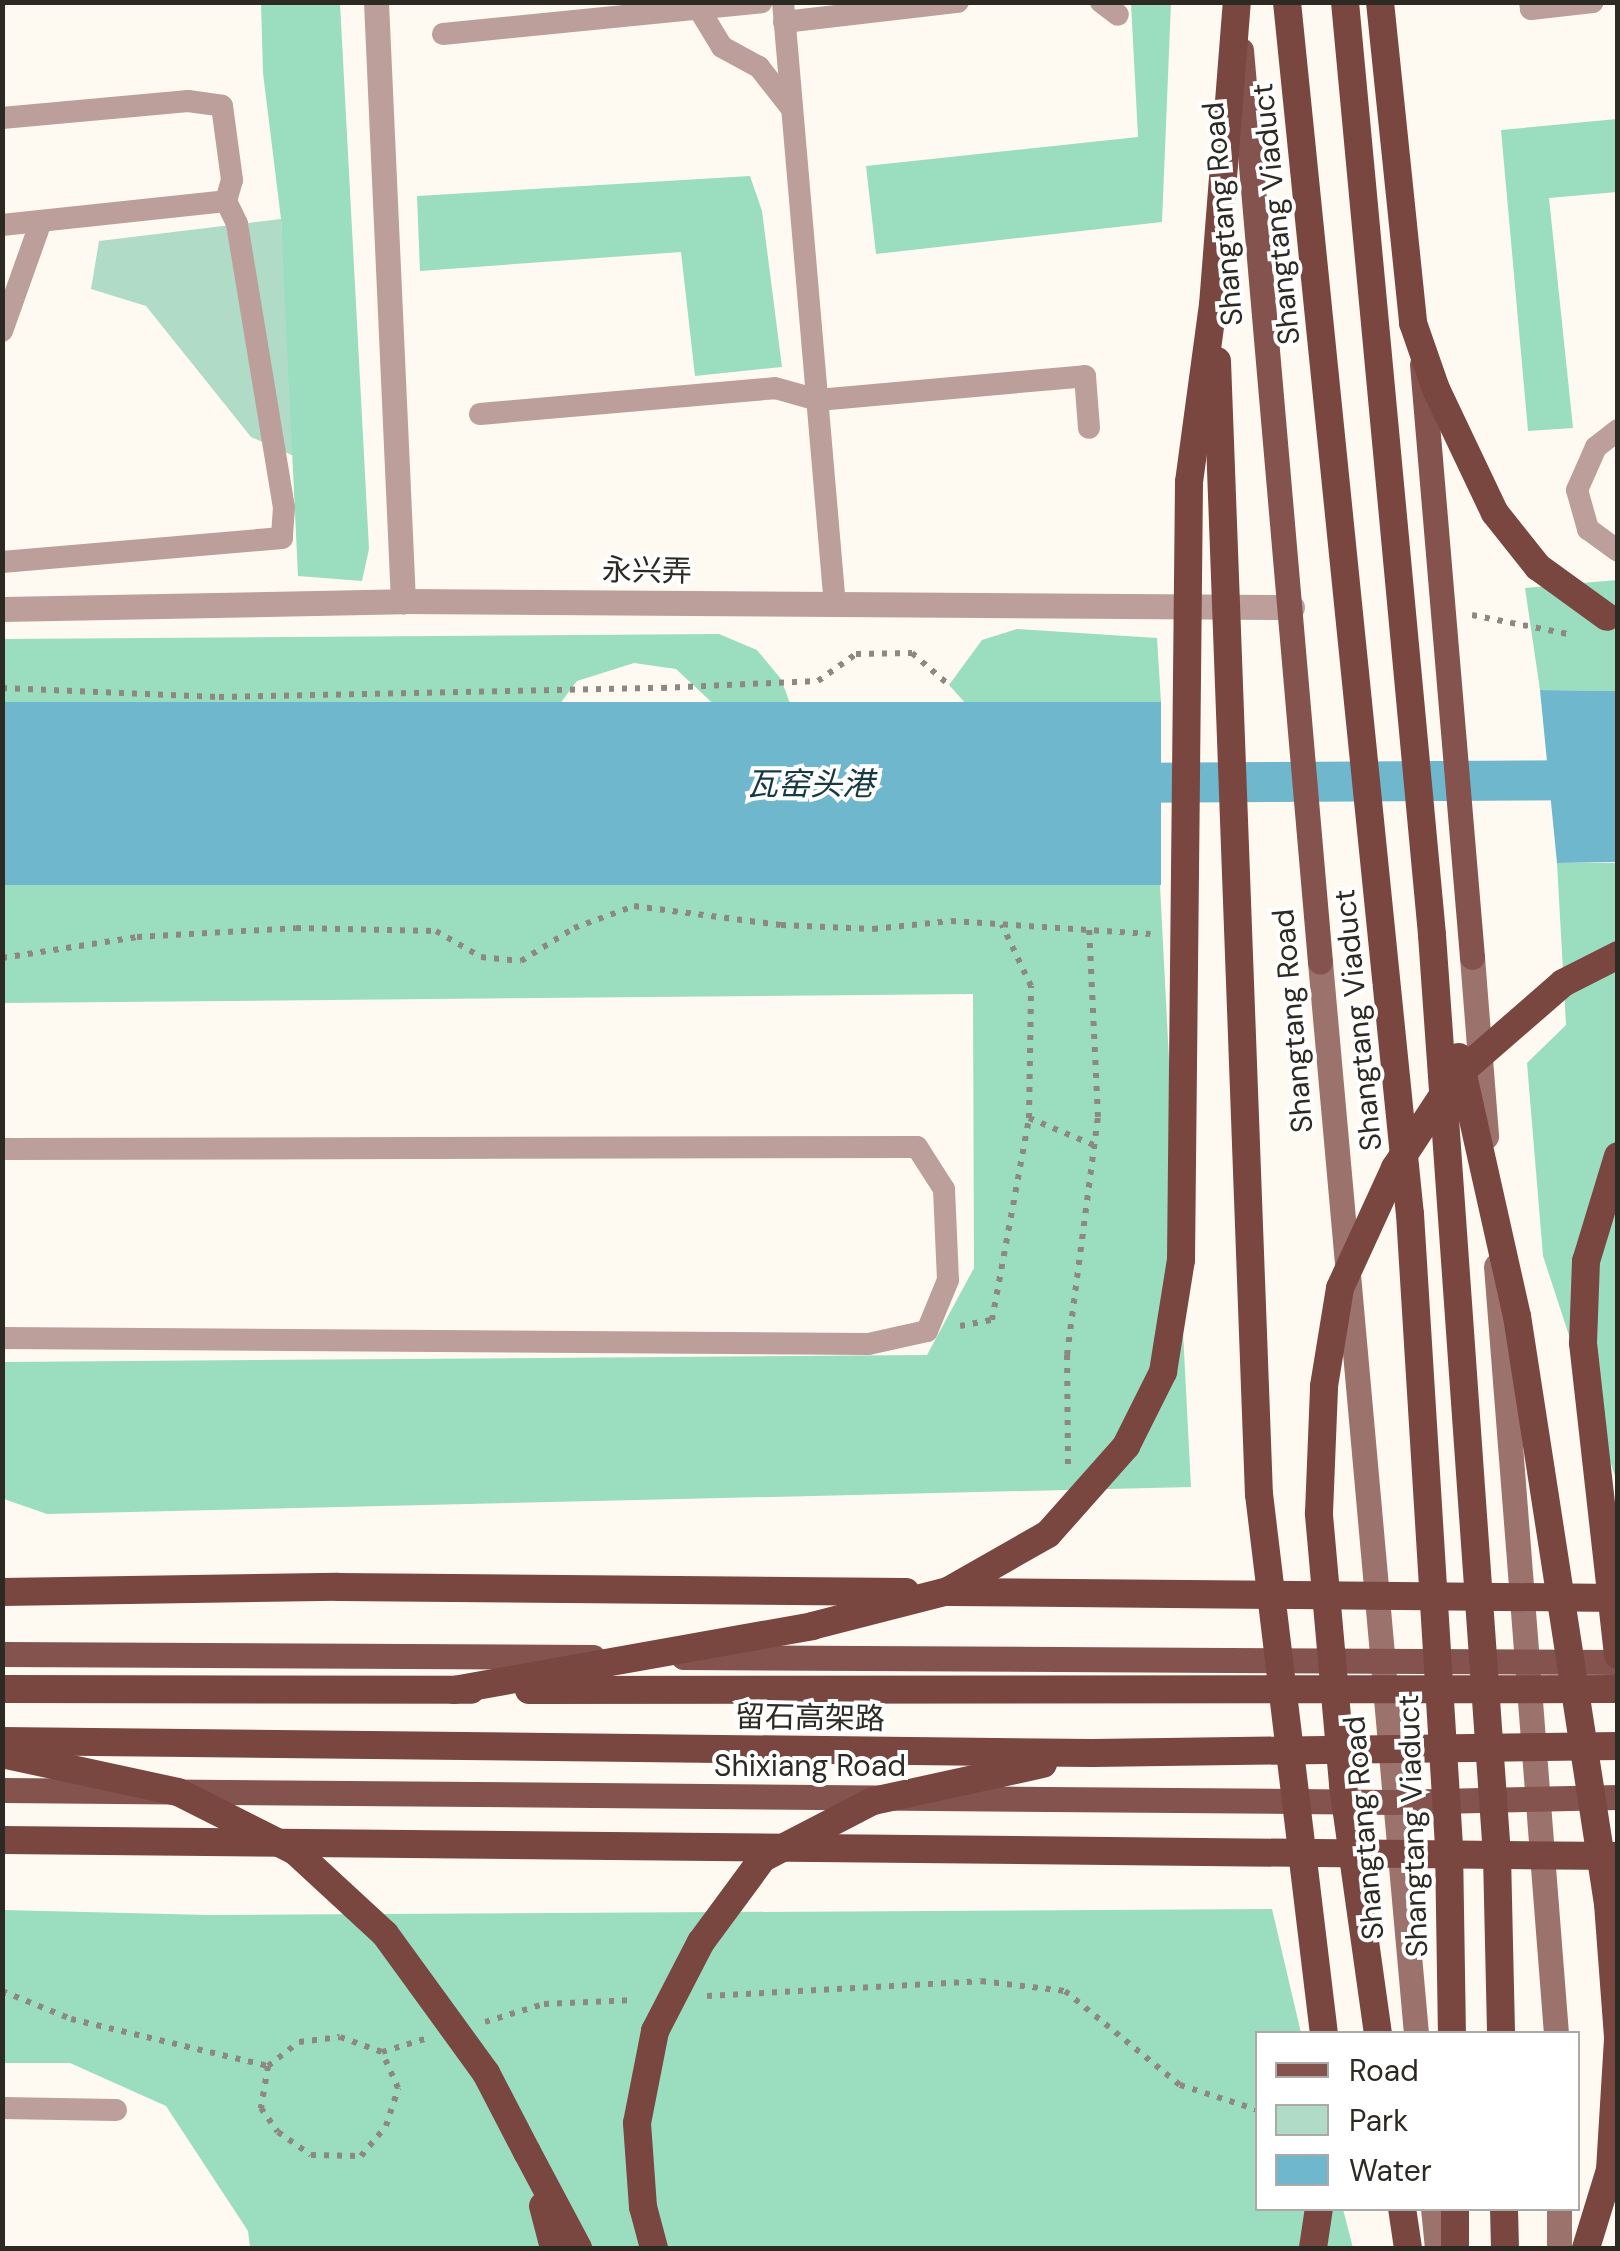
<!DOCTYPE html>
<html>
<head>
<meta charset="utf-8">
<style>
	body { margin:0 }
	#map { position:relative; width:1620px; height:2251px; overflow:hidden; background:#fefaf1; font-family:"DM Sans","Noto Sans SC",sans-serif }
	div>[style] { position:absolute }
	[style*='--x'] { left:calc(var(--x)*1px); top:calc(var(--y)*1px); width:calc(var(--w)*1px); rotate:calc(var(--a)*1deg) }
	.green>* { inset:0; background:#b0dbc7 }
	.forest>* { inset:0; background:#9bddbf }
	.water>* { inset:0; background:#6fb7cd; transform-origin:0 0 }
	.canal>* { height:40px; margin:-20px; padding:0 20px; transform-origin:20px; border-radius:20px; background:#6fb7cd }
	.path>* { height:6px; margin-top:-3px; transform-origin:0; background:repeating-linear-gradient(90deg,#8d8982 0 5px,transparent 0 13px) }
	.service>* { height:22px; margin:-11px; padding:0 11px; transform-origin:11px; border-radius:11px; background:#bc9f9a }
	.minor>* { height:25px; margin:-12.5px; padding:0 12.5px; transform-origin:12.5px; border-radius:12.5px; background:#bc9f9a }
	.secondary>* { height:25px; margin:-12.5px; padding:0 12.5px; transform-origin:12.5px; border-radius:12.5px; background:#9c726d }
	.primary>* { height:25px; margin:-12.5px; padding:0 12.5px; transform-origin:12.5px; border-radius:12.5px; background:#84534d }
	.trunk>* { height:28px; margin:-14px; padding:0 14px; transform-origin:14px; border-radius:14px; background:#7a4640 }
	.trunk-bridge>* { height:28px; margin:-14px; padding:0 14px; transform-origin:14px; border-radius:14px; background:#7a4640 }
	span { translate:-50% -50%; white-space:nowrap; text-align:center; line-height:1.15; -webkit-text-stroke:8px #fff; paint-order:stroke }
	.street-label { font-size:30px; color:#2d2a24 }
	.water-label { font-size:32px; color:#163943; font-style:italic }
	.frame { position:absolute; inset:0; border:5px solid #2d2a24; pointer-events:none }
	.legend { position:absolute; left:1255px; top:2031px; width:325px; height:180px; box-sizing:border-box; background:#fff; border:2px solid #abaaa7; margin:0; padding:12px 18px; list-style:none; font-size:30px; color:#2d2a24 }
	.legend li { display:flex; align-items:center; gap:20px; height:50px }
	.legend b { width:50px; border:2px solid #abaaa7 }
</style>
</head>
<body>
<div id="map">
	<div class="green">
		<div style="clip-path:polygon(281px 219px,296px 457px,251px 437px,146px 306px,91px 289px,99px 241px)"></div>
	</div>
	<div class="forest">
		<div style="clip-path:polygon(261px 3px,340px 3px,369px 549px,362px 581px,298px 576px,281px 219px,263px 73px)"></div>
		<div style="clip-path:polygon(1131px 3px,1171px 3px,1162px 222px,876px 254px,866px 166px,1138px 137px)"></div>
		<div style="clip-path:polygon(1617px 119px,1617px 192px,1549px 198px,1573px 428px,1528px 431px,1501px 130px)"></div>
		<div style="clip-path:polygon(750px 176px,762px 211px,782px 367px,695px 376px,681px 252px,420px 271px,417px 196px)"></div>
		<div style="clip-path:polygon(1617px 580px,1617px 691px,1540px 690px,1525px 588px)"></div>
		<div style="clip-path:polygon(1017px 629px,1157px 638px,1161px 702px,968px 706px,949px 685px,982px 640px)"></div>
		<div style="clip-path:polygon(719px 634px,757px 650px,781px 679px,792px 709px,720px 710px,676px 669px,634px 663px,577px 681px,553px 713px,3px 723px,3px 639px)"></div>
		<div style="clip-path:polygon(1557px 863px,1617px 863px,1617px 1482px,1543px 1256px,1527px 1063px,1566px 1025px)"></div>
		<div style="clip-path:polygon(3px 881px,1160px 885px,1191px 1487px,47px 1514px,4px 1499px,3px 1362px,927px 1355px,974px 1268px,973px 994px,3px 1003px)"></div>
		<div style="clip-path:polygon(1272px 1909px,1301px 2033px,1258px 2034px,1258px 2208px,1343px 2209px,1353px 2248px,250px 2248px,248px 2231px,166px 2106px,70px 2063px,3px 2063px,3px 1910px,209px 1915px)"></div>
	</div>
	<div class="water">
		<div style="clip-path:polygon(1540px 690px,1617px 691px,1617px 862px,1557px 863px)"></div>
		<div style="left:1161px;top:702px;width:183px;height:1158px;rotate:90deg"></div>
	</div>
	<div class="canal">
		<div style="--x:1107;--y:783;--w:511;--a:-0.34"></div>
	</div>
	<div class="path">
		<div style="--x:1472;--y:615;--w:103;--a:11.2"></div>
		<div style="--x:2;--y:688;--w:217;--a:2.4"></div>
		<div style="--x:219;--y:697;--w:443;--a:-1.2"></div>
		<div style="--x:662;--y:688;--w:156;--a:-2.6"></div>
		<div style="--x:818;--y:681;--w:47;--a:-35.4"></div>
		<div style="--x:856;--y:654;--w:56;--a:-1"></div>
		<div style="--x:912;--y:653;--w:49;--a:40.9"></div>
		<div style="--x:2;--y:958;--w:137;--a:-8.8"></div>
		<div style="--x:137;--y:937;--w:159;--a:-3.2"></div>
		<div style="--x:296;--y:928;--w:140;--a:1.2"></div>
		<div style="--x:436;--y:931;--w:52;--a:30"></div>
		<div style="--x:481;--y:957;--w:40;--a:5.7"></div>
		<div style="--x:521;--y:961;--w:62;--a:-31.9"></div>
		<div style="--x:574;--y:928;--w:64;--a:-20.1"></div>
		<div style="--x:634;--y:906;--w:148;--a:7.4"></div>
		<div style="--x:781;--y:925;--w:92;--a:2.5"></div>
		<div style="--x:873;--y:929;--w:78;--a:-5.9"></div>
		<div style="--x:951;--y:921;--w:200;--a:3.7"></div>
		<div style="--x:1029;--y:1118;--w:70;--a:22.6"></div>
		<div style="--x:960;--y:1326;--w:33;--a:-11"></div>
		<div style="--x:992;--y:1320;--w:205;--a:-79.6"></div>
		<div style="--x:1029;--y:1118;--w:132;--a:-89.1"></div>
		<div style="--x:1031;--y:986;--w:68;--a:-115.4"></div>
		<div style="--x:1068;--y:1464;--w:109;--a:-90.5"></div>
		<div style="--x:1067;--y:1355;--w:240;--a:-82.6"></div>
		<div style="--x:1098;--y:1117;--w:189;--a:-92.7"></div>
		<div style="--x:2;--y:1991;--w:74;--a:22.1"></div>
		<div style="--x:71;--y:2019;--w:203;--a:13.4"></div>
		<div style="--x:268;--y:2066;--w:39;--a:-38"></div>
		<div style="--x:299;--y:2042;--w:41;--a:-7"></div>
		<div style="--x:340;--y:2037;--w:45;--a:19.7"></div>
		<div style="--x:382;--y:2052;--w:45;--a:-16.8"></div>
		<div style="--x:707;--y:1996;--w:274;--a:-3.1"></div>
		<div style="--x:981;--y:1981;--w:85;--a:6.8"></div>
		<div style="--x:1065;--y:1991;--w:149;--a:39.3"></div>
		<div style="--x:1180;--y:2085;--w:82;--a:17.8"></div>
		<div style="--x:485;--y:2022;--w:62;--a:-17"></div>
		<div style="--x:544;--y:2004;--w:91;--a:-2.5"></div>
		<div style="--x:268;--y:2066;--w:43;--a:99.5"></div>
		<div style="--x:261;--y:2108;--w:29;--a:55"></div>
		<div style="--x:278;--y:2132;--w:40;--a:34.9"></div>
		<div style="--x:311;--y:2155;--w:50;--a:1.1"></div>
		<div style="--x:361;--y:2156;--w:39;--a:-50"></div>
		<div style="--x:386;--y:2126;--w:40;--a:-72"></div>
		<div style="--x:398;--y:2088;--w:39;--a:-114"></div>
	</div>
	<div class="service">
		<div style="--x:783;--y:2;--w:606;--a:85.08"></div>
		<div style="--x:1101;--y:2;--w:21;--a:37"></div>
		<div style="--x:1530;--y:2;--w:7;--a:82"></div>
		<div style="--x:1531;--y:9;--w:62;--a:-6.4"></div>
		<div style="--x:699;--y:9;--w:44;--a:58.8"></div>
		<div style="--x:722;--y:47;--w:42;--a:28.4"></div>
		<div style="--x:759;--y:67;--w:53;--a:51.8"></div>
		<div style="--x:784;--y:22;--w:175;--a:-6.6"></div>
		<div style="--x:443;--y:34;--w:320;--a:-5.7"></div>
		<div style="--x:2;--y:118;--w:187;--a:-5.2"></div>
		<div style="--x:188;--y:101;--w:34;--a:8"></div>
		<div style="--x:222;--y:106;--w:75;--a:82.3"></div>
		<div style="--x:232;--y:180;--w:22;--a:106"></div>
		<div style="--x:226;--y:201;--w:25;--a:64"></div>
		<div style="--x:237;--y:224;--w:287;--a:80.6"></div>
		<div style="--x:284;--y:507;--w:31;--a:94"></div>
		<div style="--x:282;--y:538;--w:281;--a:175.1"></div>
		<div style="--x:2;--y:225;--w:225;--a:-6.1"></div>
		<div style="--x:2;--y:331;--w:114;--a:-70.4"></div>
		<div style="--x:480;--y:414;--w:296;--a:-5"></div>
		<div style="--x:775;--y:388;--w:45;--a:15.6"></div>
		<div style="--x:818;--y:400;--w:268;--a:-5.1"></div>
		<div style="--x:1085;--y:376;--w:52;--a:85.6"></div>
		<div style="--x:1618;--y:430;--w:28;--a:142"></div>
		<div style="--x:1596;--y:447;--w:47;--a:113.8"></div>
		<div style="--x:1577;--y:490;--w:41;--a:74.2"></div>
		<div style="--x:1588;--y:529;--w:37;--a:36"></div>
		<div style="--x:2;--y:1149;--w:915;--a:-0.13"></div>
		<div style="--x:917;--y:1147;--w:50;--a:57.3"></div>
		<div style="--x:944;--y:1189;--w:91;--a:87.5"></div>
		<div style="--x:948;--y:1280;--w:55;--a:112.4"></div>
		<div style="--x:927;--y:1331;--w:60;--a:167.6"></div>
		<div style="--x:868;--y:1344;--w:866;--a:-179.6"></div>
		<div style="--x:2;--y:2108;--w:114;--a:1"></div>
	</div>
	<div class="minor">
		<div style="--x:376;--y:2;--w:600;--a:87.42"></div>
		<div style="--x:2;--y:609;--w:401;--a:-1.1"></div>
		<div style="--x:403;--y:601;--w:889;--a:0.39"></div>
	</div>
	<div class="secondary">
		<div style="--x:1472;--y:957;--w:180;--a:85.5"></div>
		<div style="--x:1320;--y:962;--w:1076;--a:84.88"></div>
		<div style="--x:1496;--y:1266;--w:770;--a:85.53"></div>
		<div style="--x:1433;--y:2208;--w:40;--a:84.3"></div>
		<div style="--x:1559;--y:2208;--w:40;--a:90"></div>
	</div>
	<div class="primary">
		<div style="--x:1241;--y:50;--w:915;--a:85.05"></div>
		<div style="--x:1422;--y:364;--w:595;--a:85.18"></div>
		<div style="--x:2;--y:1654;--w:591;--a:0.29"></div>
		<div style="--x:683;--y:1657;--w:935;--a:0.31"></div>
		<div style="--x:2;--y:1790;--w:1391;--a:0.49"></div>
		<div style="--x:1393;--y:1802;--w:225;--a:-1.3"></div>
	</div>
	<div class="trunk">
		<div style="--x:1213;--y:305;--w:304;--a:-85.5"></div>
		<div style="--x:1618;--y:1156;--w:110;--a:106.9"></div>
		<div style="--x:1586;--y:1261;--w:82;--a:92.1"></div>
		<div style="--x:1583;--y:1343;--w:314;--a:83.6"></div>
		<div style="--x:527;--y:2152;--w:109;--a:62"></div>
		<div style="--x:543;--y:2206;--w:43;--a:75.3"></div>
		<div style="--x:1402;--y:2208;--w:40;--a:81.5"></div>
		<div style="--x:1455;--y:2208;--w:40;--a:90"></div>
		<div style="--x:1504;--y:2208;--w:40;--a:88.6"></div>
		<div style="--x:1313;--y:2248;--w:40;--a:-81.5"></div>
		<div style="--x:1586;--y:2248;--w:82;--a:-72.9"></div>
		<div style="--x:1610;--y:2170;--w:132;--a:-86.5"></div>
	</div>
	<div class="trunk-bridge">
		<div style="--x:1287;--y:2;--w:1218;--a:84.21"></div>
		<div style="--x:1410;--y:1214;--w:633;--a:86.47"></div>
		<div style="--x:1449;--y:1846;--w:188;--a:89.1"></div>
		<div style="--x:1345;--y:2;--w:937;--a:84.67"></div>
		<div style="--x:1432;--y:935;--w:922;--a:85.96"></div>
		<div style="--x:1497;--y:1855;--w:179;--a:88.7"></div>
		<div style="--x:1380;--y:2;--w:323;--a:84.1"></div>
		<div style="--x:1413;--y:323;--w:70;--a:70.8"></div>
		<div style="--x:1436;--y:389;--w:137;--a:64.6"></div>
		<div style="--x:1495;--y:513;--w:69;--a:51.5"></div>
		<div style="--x:1538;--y:567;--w:85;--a:35.9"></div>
		<div style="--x:1217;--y:361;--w:1134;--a:87.88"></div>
		<div style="--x:1259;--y:1494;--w:544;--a:83.14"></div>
		<div style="--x:1459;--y:1057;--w:265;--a:77.4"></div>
		<div style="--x:1517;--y:1316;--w:595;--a:81.2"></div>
		<div style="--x:1608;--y:1904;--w:132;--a:85.7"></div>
		<div style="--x:2;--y:1592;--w:336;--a:-0.9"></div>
		<div style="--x:338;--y:1587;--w:568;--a:0.5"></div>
		<div style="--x:949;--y:1592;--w:669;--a:0.51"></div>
		<div style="--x:2;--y:1689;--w:469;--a:0.1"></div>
		<div style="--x:454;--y:1690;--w:364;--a:-10.1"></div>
		<div style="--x:812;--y:1626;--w:140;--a:-14.4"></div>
		<div style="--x:948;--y:1591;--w:115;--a:-29.7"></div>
		<div style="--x:1048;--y:1534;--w:118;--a:-48.4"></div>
		<div style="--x:1126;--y:1446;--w:83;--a:-63.4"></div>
		<div style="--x:1163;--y:1372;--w:113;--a:-80.9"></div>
		<div style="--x:1181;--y:1260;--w:778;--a:-89.41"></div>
		<div style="--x:1189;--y:482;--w:179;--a:-82.3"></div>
		<div style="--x:529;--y:1690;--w:1089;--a:-0.05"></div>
		<div style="--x:2;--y:1741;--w:1090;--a:0.63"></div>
		<div style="--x:1092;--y:1753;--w:526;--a:-0.76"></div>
		<div style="--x:2;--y:1754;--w:180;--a:12.2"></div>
		<div style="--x:178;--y:1792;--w:131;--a:26.8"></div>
		<div style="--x:295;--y:1851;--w:122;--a:42.7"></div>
		<div style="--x:385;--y:1934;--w:172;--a:54"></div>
		<div style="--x:486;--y:2073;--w:89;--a:62.6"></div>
		<div style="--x:2;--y:1840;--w:1616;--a:0.57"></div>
		<div style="--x:1378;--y:2034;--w:252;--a:-98"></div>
		<div style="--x:1343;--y:1784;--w:272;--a:-95.1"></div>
		<div style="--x:1319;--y:1513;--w:127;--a:-87.7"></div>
		<div style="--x:1324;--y:1386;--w:99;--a:-80.7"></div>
		<div style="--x:1340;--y:1288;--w:132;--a:-65.4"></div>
		<div style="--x:1395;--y:1168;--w:109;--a:-56.6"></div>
		<div style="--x:1455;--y:1077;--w:143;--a:-41"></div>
		<div style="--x:1563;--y:983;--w:62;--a:-27"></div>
		<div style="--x:654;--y:2248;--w:42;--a:-105"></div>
		<div style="--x:643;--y:2207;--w:84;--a:-94.1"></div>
		<div style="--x:637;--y:2123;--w:94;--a:-78.9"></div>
		<div style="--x:655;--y:2031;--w:100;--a:-62.7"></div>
		<div style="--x:701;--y:1942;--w:104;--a:-53.6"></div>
		<div style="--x:763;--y:1858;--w:124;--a:-27.4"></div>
		<div style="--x:873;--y:1801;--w:174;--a:-12.3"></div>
	</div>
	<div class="street-label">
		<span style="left:1223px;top:214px;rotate:-95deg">Shangtang Road</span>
		<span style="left:1276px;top:214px;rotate:-96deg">Shangtang Viaduct</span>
		<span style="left:647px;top:571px;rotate:1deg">永兴弄</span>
		<span style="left:1358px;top:1020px;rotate:-96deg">Shangtang Viaduct</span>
		<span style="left:1293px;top:1021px;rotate:-95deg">Shangtang Road</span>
		<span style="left:810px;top:1718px;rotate:1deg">留石高架路</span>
		<span style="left:810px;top:1766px">Shixiang Road</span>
		<span style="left:1413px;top:1826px;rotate:-92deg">Shangtang Viaduct</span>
		<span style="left:1364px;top:1828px;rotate:-95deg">Shangtang Road</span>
	</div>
	<div class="water-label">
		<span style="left:810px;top:784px">瓦窑头港</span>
	</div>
	<div class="frame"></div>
	<ul class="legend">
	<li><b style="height:12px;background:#84534d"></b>Road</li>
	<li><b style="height:28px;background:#b0dbc7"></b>Park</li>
	<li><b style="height:28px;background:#6fb7cd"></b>Water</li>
	</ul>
</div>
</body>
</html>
